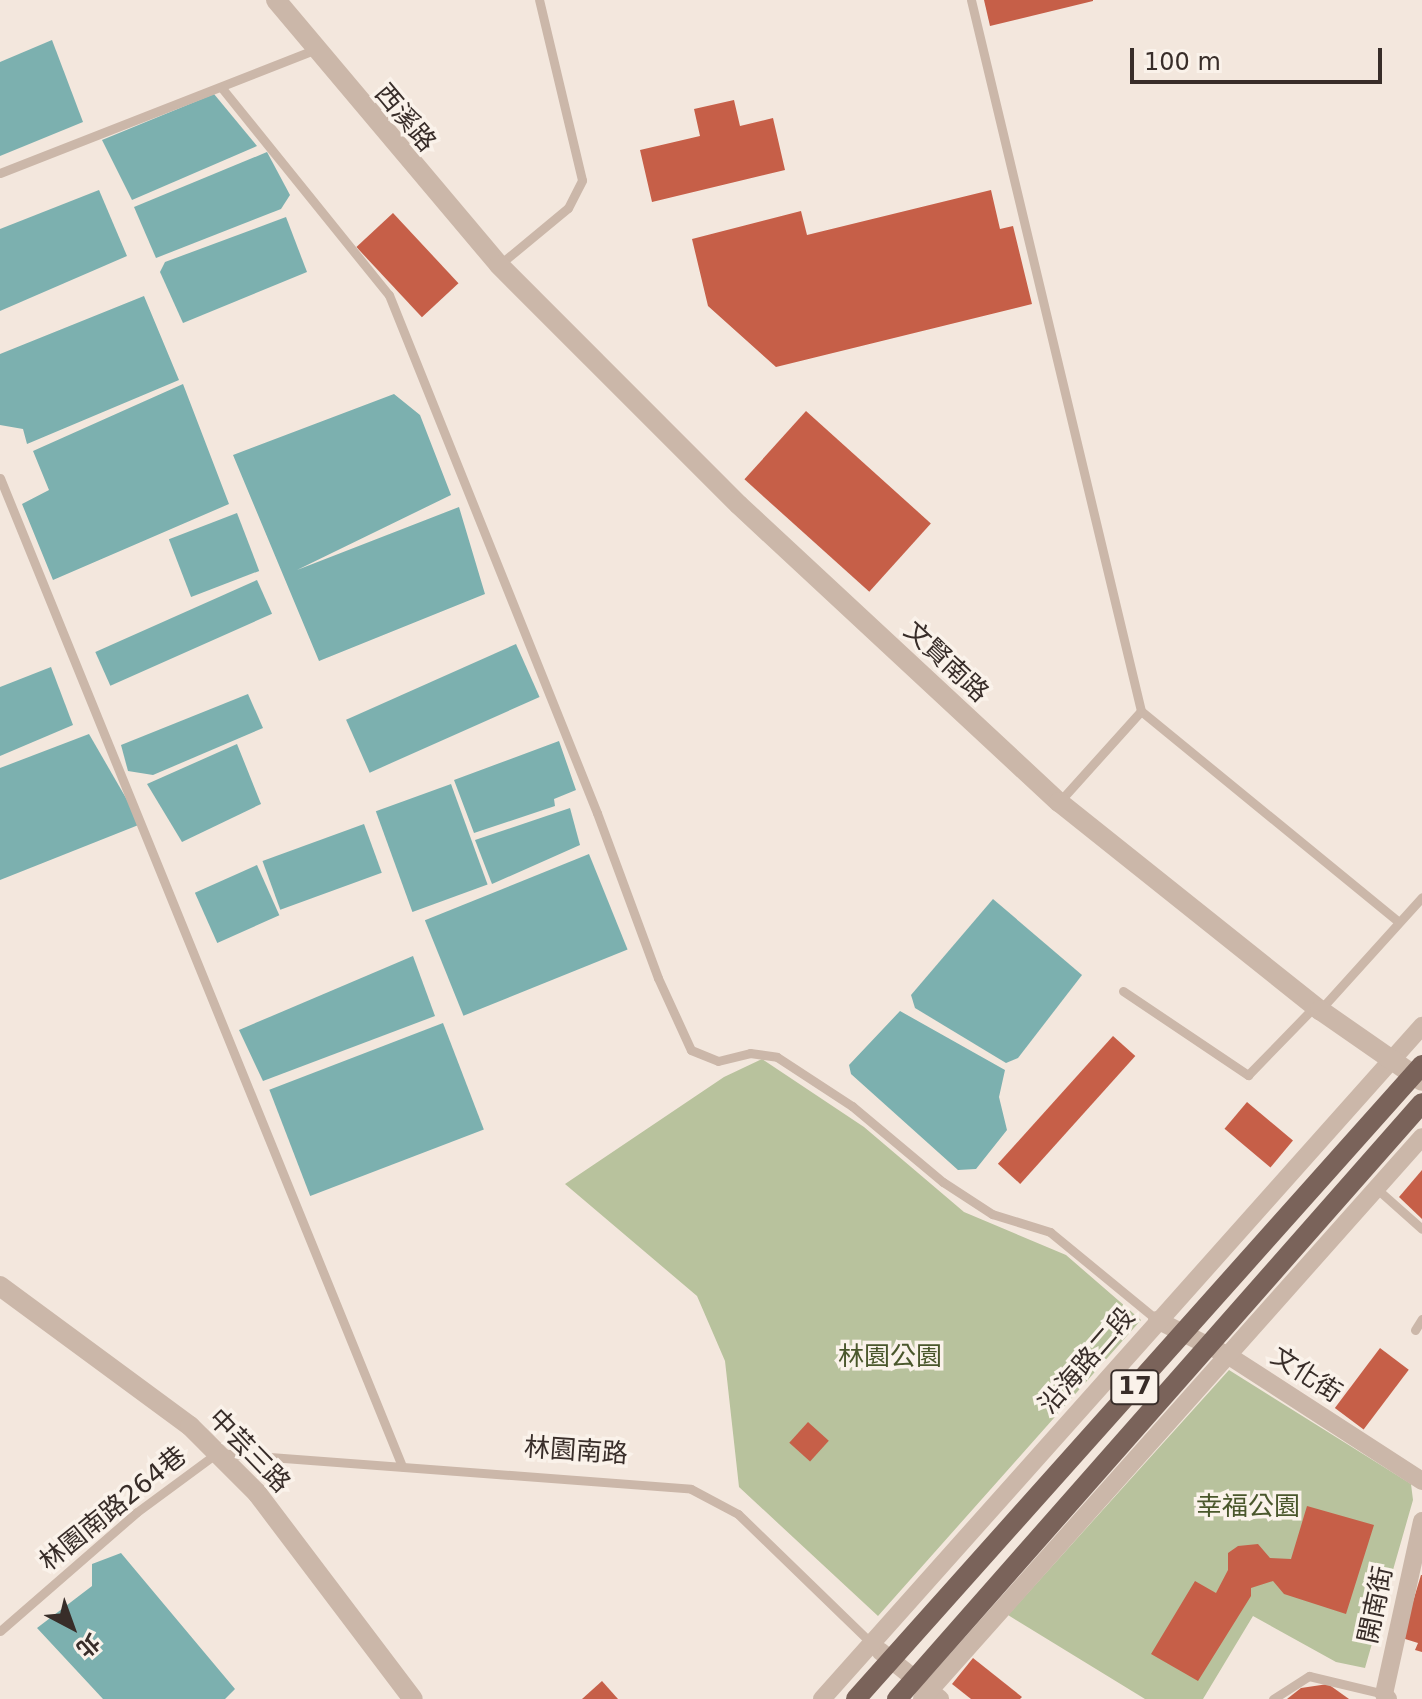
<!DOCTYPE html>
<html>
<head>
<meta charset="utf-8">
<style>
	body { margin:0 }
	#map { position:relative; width:1422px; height:1699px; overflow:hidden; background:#f3e7dd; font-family:"DejaVu Sans","Noto Sans TC",sans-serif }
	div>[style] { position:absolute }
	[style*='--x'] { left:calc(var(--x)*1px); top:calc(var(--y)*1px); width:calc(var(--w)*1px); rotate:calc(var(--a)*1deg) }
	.green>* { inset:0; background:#b8c29d }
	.water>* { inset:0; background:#7cb0af; transform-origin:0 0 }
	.building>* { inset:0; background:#c65f48; transform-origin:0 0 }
	.service>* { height:9px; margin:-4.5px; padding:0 4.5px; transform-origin:4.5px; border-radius:4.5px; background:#cbb7a9 }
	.minor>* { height:18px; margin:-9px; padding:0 9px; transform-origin:9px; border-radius:9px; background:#cbb7a9 }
	.tertiary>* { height:20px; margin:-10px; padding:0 10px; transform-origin:10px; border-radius:10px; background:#cbb7a9 }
	.primary>* { height:20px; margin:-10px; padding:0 10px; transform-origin:10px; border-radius:10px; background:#7a635a }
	span { translate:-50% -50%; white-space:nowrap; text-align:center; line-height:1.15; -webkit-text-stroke:7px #faf2ea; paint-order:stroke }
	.shield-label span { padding:2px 6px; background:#faf2ea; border:2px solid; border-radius:6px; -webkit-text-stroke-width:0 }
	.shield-label { font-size:24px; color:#382d29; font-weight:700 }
	.street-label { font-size:26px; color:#382d29 }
	.park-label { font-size:26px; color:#4a572c }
	.north { position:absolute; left:32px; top:1587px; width:80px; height:80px; -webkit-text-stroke:6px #faf2ea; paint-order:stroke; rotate:139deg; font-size:22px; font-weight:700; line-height:32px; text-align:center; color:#382d29 }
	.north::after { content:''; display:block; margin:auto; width:28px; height:36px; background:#382d29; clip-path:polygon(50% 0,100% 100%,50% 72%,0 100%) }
	.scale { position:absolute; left:1130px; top:48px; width:252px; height:36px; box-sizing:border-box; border:4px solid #382d29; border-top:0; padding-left:10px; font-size:24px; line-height:28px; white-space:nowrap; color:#382d29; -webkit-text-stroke:6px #faf2ea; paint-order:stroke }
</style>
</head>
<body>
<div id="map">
	<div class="green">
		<div style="clip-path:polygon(762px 1059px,864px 1127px,964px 1212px,1066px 1255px,1141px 1320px,878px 1616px,739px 1487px,725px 1361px,697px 1296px,565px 1184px,724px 1077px)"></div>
		<div style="clip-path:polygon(1229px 1370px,1411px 1484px,1413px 1500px,1365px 1668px,1336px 1662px,1253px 1616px,1203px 1699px,1145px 1699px,1008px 1615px)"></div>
	</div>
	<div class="water">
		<div style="clip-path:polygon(52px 40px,83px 122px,0 156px,0 62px)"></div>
		<div style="clip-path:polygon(214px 94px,257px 146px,132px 200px,102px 140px)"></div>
		<div style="clip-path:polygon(267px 152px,290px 195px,281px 209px,156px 258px,134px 207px)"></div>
		<div style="clip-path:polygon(99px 190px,127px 256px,0 311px,0 229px)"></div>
		<div style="clip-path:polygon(286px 217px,307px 272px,183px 323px,160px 272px,165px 262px)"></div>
		<div style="clip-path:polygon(144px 296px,179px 380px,27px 444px,23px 429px,0 425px,0 354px)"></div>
		<div style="clip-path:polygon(183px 384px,229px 504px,53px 580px,22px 504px,49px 490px,33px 451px)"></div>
		<div style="clip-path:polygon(394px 394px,420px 415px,451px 495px,297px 570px,459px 507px,485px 594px,319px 661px,233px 455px)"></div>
		<div style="left:237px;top:513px;width:62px;height:73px;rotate:69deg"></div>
		<div style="left:257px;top:580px;width:37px;height:177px;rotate:66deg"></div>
		<div style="left:516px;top:644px;width:58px;height:186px;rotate:66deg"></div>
		<div style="clip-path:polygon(51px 667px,73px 725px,0 756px,0 687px)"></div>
		<div style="clip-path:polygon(248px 694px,263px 728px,153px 775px,128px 771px,121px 745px)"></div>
		<div style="clip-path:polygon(89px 734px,141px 824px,0 880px,0 768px)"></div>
		<div style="clip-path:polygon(559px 741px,576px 790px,554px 799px,555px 806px,474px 833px,454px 780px)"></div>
		<div style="clip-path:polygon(237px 744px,261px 804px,182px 842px,147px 784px)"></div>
		<div style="left:451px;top:784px;width:107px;height:80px;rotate:70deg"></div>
		<div style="clip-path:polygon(570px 808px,580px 845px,492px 884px,475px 840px)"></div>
		<div style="left:364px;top:824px;width:52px;height:108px;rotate:70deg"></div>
		<div style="left:589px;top:854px;width:103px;height:177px;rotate:68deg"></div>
		<div style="left:257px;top:865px;width:55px;height:68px;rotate:66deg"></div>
		<div style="clip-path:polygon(993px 899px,1082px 975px,1018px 1058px,1006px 1063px,915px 1008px,911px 995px)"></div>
		<div style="clip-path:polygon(413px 956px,435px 1016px,263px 1081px,239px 1030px)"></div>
		<div style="clip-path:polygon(900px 1011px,1005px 1070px,999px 1097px,1007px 1130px,976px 1169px,958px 1170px,851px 1074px,849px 1065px)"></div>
		<div style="left:443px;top:1023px;width:114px;height:186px;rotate:69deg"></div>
		<div style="clip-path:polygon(121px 1553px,235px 1689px,225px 1699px,103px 1699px,37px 1628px,92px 1586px,92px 1564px)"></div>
	</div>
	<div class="building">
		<div style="clip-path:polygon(984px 0,1093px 0,1093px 1px,990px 26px)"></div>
		<div style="clip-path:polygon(734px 100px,740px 126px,773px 118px,785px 170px,652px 202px,640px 150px,700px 136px,694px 109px)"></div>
		<div style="clip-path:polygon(991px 190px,1000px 229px,1013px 226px,1032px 304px,776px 367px,708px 306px,692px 239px,801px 211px,807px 235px)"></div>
		<div style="left:393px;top:213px;width:96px;height:50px;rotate:47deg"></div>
		<div style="left:806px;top:411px;width:168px;height:92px;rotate:42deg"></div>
		<div style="left:1113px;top:1036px;width:30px;height:172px;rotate:42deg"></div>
		<div style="left:1247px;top:1102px;width:60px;height:35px;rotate:40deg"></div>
		<div style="clip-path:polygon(1422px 1170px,1422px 1219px,1399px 1197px)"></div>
		<div style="left:1380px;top:1348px;width:36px;height:75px;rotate:37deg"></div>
		<div style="left:808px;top:1422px;width:28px;height:28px;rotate:42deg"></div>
		<div style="clip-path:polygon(1307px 1506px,1374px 1525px,1346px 1614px,1284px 1594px,1273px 1581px,1251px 1588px,1251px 1596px,1198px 1681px,1151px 1654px,1195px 1581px,1216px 1593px,1228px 1570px,1228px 1553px,1238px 1546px,1258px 1544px,1270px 1558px,1291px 1559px)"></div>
		<div style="clip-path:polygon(1421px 1575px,1422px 1575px,1422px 1652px,1415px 1650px,1418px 1643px,1402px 1638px)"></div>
		<div style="clip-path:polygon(973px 1658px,1022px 1697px,1020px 1699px,971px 1699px,952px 1684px)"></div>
		<div style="clip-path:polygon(602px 1681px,618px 1699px,582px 1699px)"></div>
		<div style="clip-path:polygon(1328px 1684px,1349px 1699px,1287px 1699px,1301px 1688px)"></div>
	</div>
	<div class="service">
		<div style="--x:971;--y:0;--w:731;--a:76.55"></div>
		<div style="--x:1141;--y:711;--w:122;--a:132"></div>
		<div style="--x:221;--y:87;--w:267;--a:51.1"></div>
		<div style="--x:389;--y:295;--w:558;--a:68.12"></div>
		<div style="--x:597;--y:813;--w:176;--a:69.7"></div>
		<div style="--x:658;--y:978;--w:79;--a:65.4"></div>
		<div style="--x:691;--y:1050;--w:29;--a:22"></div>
		<div style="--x:718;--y:1061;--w:33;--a:-14"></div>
		<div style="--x:750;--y:1053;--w:27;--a:8"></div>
		<div style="--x:777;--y:1057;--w:90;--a:33.2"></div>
		<div style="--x:852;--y:1106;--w:119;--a:39.9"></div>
		<div style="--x:943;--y:1182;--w:59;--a:33.1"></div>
		<div style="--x:992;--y:1214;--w:61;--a:17.2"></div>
		<div style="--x:1050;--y:1232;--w:139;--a:39.4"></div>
		<div style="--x:0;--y:173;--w:337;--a:-21.4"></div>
		<div style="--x:499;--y:265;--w:89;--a:-39.6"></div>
		<div style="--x:568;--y:208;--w:31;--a:-63"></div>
		<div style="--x:582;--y:180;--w:185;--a:-103.4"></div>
		<div style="--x:0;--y:478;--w:1067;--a:67.86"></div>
		<div style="--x:1141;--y:711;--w:332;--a:39.3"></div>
		<div style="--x:1123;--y:991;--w:151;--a:33.9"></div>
		<div style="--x:1248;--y:1075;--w:96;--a:-45.8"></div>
		<div style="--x:1320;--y:1010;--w:152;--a:-47.9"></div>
		<div style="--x:1377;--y:1189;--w:60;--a:41.6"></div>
		<div style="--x:1415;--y:1330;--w:13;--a:-58"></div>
		<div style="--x:0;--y:1631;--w:181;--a:-41"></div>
		<div style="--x:137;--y:1512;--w:99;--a:-36.4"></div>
		<div style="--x:217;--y:1453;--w:475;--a:4.3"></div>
		<div style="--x:691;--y:1489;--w:53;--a:28"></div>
		<div style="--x:738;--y:1514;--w:187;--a:44.1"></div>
		<div style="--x:1273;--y:1699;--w:43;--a:-32.6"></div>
		<div style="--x:1309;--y:1676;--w:77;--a:13.5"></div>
	</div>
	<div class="minor">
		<div style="--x:1157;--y:1320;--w:80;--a:26.6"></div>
		<div style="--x:1229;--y:1356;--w:230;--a:32.9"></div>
		<div style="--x:880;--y:1651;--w:77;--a:38.7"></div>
		<div style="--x:822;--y:1699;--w:902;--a:-48.28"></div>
		<div style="--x:922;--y:1699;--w:752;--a:-48.34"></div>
		<div style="--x:1388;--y:1699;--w:6;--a:-129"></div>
		<div style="--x:1384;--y:1694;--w:177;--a:-77.6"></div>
	</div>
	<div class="tertiary">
		<div style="--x:276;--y:0;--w:346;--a:49.9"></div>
		<div style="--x:499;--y:265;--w:339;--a:45"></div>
		<div style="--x:739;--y:505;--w:437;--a:42.9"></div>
		<div style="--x:1059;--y:802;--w:334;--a:38.6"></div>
		<div style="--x:1320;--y:1010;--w:124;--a:34.8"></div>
		<div style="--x:0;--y:1286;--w:236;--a:36.4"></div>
		<div style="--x:190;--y:1426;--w:95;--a:45"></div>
		<div style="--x:257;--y:1493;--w:258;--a:52.9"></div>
	</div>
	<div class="primary">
		<div style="--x:856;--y:1699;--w:850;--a:-48.24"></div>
		<div style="--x:897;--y:1699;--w:794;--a:-48.62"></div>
	</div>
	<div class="shield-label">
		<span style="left:1135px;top:1387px">17</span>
	</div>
	<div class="street-label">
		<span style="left:405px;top:118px;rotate:50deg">西溪路</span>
		<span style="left:946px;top:662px;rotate:43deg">文賢南路</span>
		<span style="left:1087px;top:1361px;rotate:-49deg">沿海路二段</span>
		<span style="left:1306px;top:1375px;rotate:33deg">文化街</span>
		<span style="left:249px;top:1451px;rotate:46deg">中芸三路</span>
		<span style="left:576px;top:1451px;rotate:4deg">林園南路</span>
		<span style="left:113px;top:1509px;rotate:-39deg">林園南路264巷</span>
		<span style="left:1376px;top:1605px;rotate:-78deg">開南街</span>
	</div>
	<div class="park-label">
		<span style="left:890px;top:1357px">林園公園</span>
		<span style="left:1248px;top:1507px">幸福公園</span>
	</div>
	<div class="north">北</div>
	<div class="scale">100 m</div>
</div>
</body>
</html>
